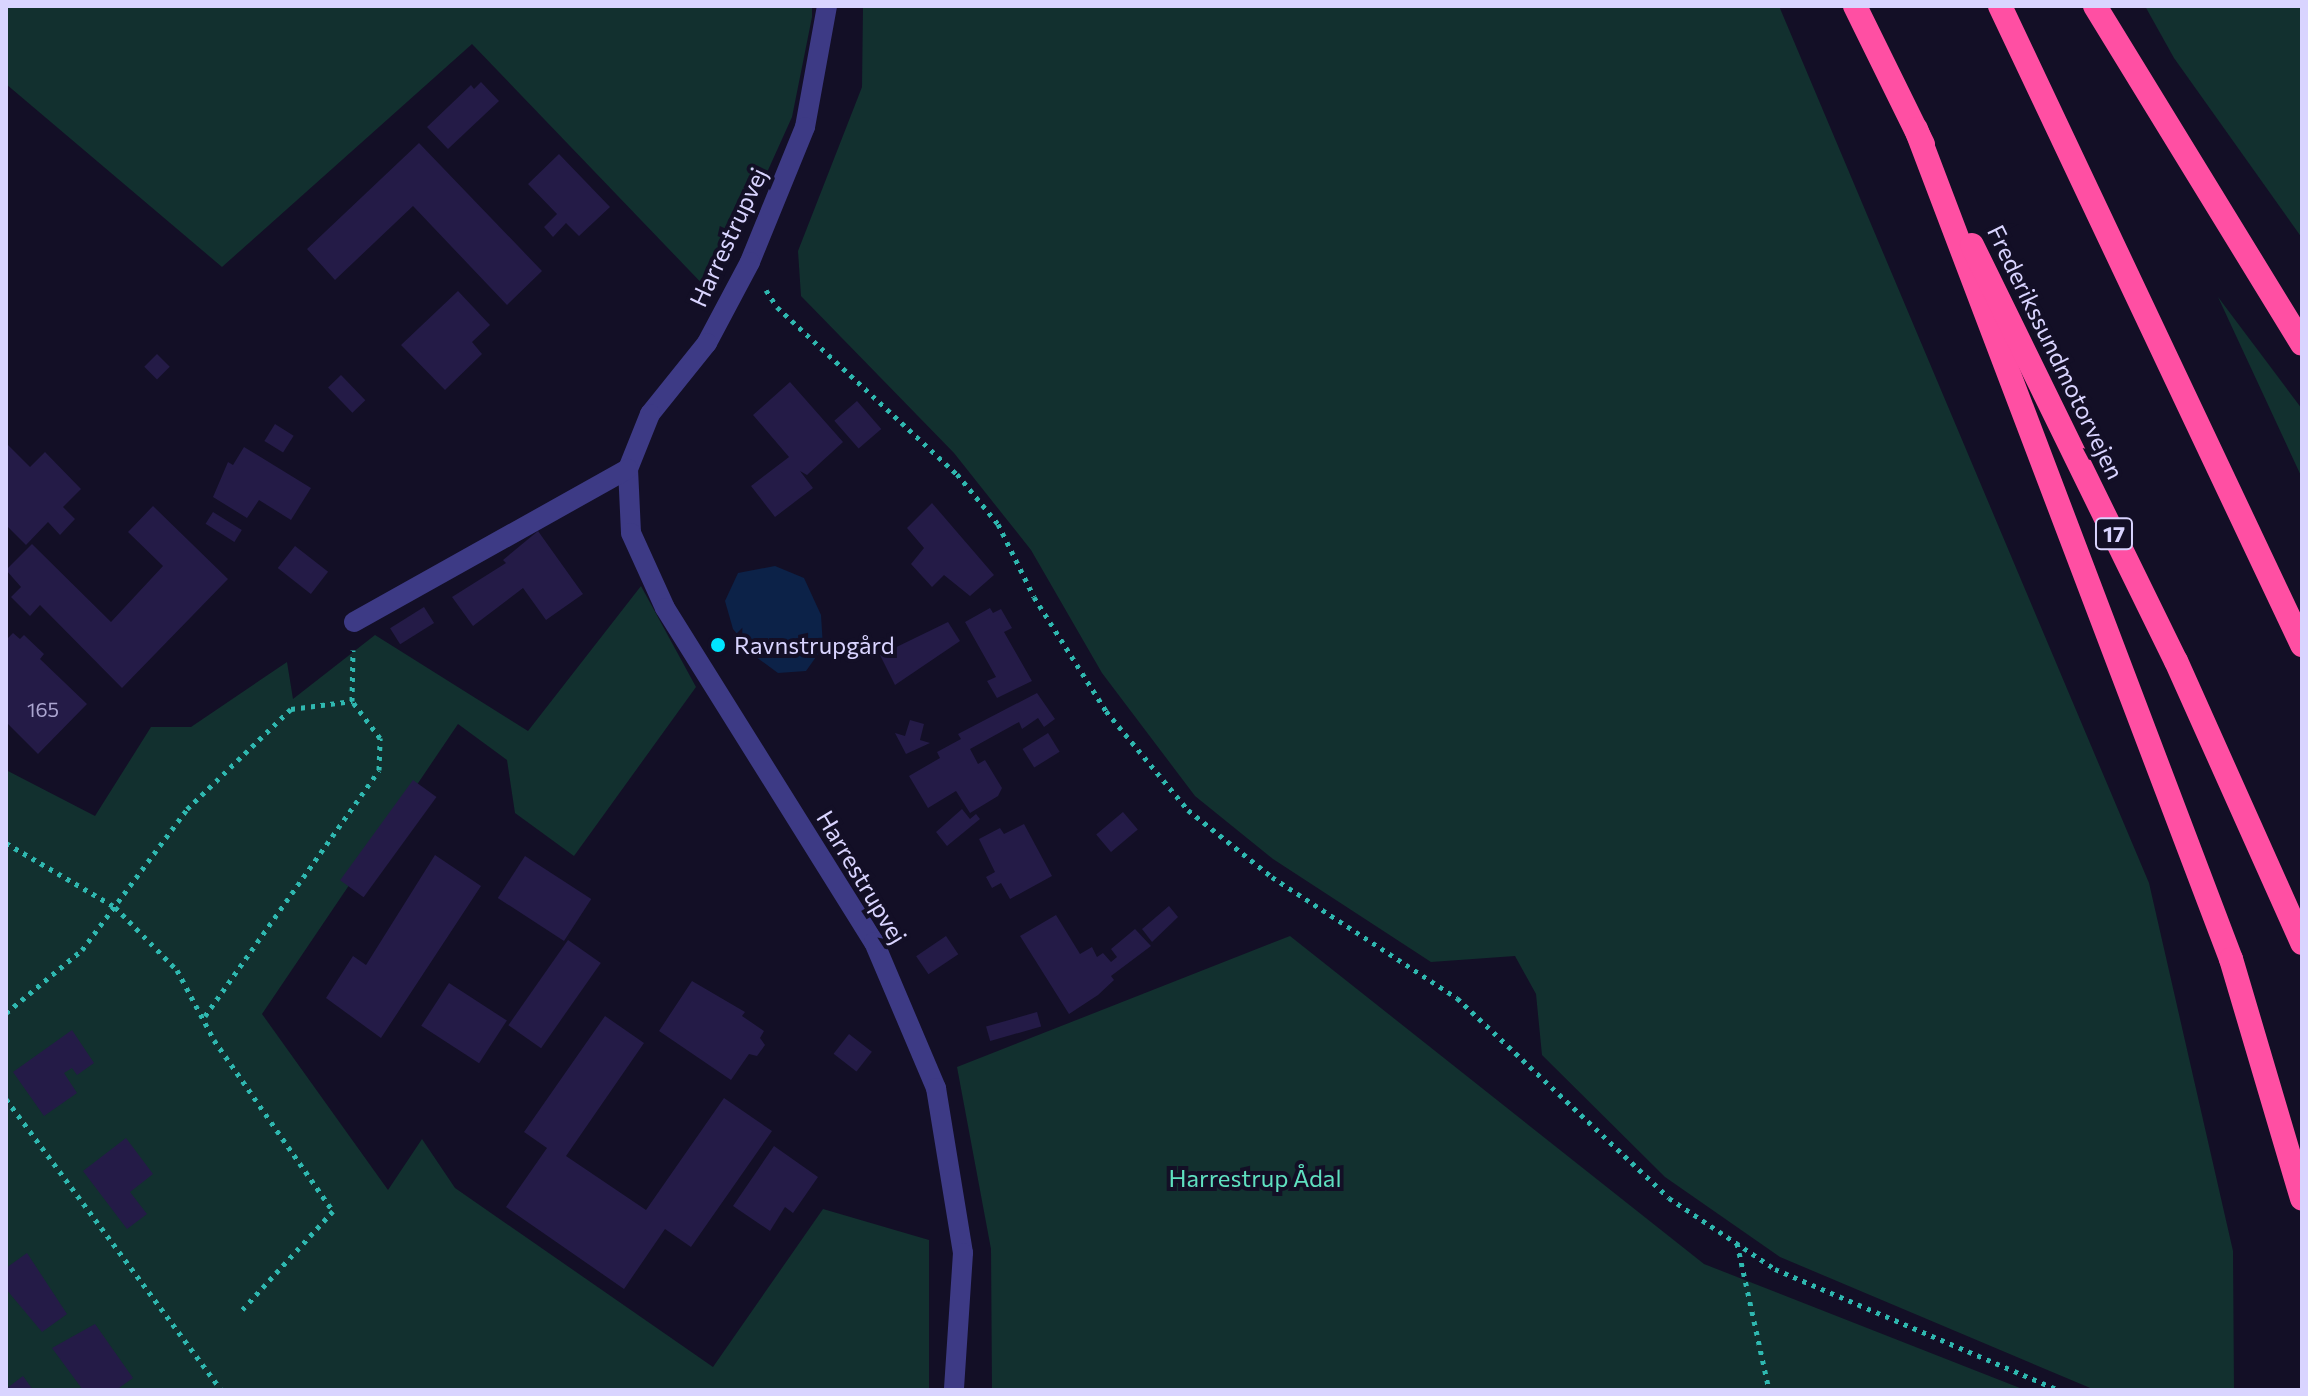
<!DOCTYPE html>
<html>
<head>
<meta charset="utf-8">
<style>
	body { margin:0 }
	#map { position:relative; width:2308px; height:1396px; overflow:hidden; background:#130f26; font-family:Commissioner,sans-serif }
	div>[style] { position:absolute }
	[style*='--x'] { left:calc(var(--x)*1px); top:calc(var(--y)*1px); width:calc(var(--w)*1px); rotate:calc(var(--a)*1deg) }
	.green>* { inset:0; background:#12302f }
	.water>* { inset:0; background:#0c2248 }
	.building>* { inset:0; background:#241b47; transform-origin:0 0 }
	.path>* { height:5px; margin-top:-2.5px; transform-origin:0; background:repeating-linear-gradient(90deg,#2fb8b0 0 4px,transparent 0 10px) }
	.street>* { height:20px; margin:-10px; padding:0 10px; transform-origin:10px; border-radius:10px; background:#3d3a85 }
	.highway>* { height:24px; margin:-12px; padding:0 12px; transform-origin:12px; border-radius:12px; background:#ff4fa3 }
	.dots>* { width:22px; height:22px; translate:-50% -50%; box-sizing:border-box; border:4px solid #130f26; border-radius:50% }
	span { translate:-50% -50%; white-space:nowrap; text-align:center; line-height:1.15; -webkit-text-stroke:8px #130f26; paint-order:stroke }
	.number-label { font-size:20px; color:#aca6d1 }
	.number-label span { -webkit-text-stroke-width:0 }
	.shield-label span { padding:2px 6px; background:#130f26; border:2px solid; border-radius:6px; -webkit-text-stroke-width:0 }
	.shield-label { font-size:22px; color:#d9d4ff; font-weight:700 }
	.street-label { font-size:24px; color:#d9d4ff }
	.poi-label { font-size:24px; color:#d9d4ff }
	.left { translate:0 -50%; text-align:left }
	.park-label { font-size:24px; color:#5fe0c0 }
	.frame { position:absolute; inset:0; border:8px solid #d9d4ff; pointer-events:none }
</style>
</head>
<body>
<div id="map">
	<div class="green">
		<div style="clip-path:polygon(6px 6px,812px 6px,812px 17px,792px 117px,712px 294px,472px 44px,222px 267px,6px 84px)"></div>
		<div style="clip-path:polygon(863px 6px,1779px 6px,2149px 883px,2233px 1251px,2234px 1390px,2095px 1390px,1780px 1257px,1665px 1177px,1542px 1055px,1536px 994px,1515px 956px,1431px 962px,1273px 859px,1195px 796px,1102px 673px,1031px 550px,954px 453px,801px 296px,798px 251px,862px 87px)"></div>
		<div style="clip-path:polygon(2145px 6px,2302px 6px,2302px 238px,2174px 58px)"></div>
		<div style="clip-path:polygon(2218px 297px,2302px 409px,2302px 478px)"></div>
		<div style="clip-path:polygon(641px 586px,696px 687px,574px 856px,515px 813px,507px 760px,458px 724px,262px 1014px,388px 1190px,422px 1139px,455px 1188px,713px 1367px,823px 1209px,929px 1240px,929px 1390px,6px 1390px,6px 770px,95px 816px,151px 727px,191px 727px,287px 662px,293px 699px,375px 635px,528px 731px)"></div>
		<div style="clip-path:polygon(1290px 936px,1704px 1264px,2025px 1390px,992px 1390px,991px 1249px,957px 1067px)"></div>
	</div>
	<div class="water">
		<div style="clip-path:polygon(775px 566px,804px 578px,821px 615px,823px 647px,806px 671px,778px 673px,756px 657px,733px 629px,725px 601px,738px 573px)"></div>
	</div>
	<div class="building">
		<div style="clip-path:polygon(481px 82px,499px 101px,448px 149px,427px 127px,471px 85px,474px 89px)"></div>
		<div style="clip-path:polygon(419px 143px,542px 271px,507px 305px,413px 206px,335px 280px,307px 249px)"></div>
		<div style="clip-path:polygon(559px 154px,610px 207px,579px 236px,566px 223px,553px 237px,544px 227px,557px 214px,528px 184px)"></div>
		<div style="clip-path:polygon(458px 291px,490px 325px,472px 342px,482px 354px,445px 390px,401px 345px)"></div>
		<div style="left:157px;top:354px;width:18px;height:18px;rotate:45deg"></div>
		<div style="left:341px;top:375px;width:35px;height:18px;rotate:46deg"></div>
		<div style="clip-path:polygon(790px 382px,843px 442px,807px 475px,800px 471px,813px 488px,775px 517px,751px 486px,789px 457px,753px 415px)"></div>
		<div style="left:857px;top:401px;width:37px;height:30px;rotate:49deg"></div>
		<div style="left:275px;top:424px;width:22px;height:20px;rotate:32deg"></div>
		<div style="clip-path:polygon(6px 443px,30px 467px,45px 452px,81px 489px,63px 507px,75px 519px,60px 535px,48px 522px,26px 545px,6px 525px)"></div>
		<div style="clip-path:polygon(244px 447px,311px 488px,291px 520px,259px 500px,247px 518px,213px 497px,228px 462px,233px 465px)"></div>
		<div style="clip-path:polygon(932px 503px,994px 575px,970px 596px,944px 575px,932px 587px,911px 564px,924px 548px,907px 528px)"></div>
		<div style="clip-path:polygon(153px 506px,228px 579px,122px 688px,40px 605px,30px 616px,11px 597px,21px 587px,6px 570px,32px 544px,111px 622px,163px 566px,128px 532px)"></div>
		<div style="left:213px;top:512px;width:34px;height:14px;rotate:32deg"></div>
		<div style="clip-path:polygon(538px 531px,583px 594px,546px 620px,523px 588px,473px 626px,452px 597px,506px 563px,503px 560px)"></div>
		<div style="left:295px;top:546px;width:42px;height:28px;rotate:38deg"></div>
		<div style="left:424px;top:607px;width:19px;height:40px;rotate:58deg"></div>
		<div style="clip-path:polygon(990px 608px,993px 613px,1001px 609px,1012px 628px,1004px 632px,1032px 681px,997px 698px,987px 681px,996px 677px,965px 622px)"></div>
		<div style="clip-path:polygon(948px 622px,960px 641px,895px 685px,880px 655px)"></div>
		<div style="clip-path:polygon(13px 633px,20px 639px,24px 635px,44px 654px,40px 659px,87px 704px,38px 754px,6px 722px,6px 640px)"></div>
		<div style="clip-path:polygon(1037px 693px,1055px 719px,1044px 727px,1038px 718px,1022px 729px,1019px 722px,970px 749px,978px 764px,985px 760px,1002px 788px,998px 796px,970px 813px,956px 791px,928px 808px,909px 776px,940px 758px,937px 752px,961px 739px,958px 734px)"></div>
		<div style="clip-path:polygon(910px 720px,924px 724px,920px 740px,930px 743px,906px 754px,895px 733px,905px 736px)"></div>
		<div style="left:1048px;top:733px;width:22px;height:30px;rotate:58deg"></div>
		<div style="left:413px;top:780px;width:29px;height:124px;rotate:36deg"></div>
		<div style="clip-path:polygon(962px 809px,970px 819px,976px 814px,980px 819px,947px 846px,936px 832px)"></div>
		<div style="left:1123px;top:812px;width:23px;height:35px;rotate:50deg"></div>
		<div style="clip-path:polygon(1024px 824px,1052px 876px,1010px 899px,1001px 883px,992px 888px,986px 877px,995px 872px,979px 839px,1000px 828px,1004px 834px)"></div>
		<div style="clip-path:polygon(435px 855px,481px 886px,381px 1038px,326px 998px,353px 956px,366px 965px)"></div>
		<div style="left:525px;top:856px;width:79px;height:50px;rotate:33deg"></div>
		<div style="clip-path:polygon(1169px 906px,1178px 917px,1152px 942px,1142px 929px)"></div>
		<div style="clip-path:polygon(1056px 915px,1080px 954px,1092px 947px,1097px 957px,1103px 953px,1111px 962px,1117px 957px,1111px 949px,1135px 929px,1151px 946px,1111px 976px,1114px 980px,1098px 995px,1069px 1014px,1020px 936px)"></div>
		<div style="left:946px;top:936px;width:22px;height:36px;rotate:56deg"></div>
		<div style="left:568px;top:940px;width:40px;height:104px;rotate:35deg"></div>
		<div style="clip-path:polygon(692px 981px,745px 1012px,742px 1016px,764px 1031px,760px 1038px,765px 1045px,757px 1056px,749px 1054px,731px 1080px,659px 1031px)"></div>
		<div style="left:449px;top:983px;width:69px;height:51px;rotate:33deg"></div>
		<div style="left:1037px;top:1012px;width:15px;height:53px;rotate:74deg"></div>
		<div style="clip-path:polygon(605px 1016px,644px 1043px,566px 1156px,646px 1210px,724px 1098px,772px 1131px,691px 1247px,665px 1229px,624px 1289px,506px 1207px,547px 1148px,524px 1132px)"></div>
		<div style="clip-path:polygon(72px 1030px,94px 1063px,77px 1075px,72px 1068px,64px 1073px,77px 1093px,44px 1116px,13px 1072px)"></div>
		<div style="left:849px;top:1034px;width:29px;height:25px;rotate:38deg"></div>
		<div style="clip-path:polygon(126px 1138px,153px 1174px,130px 1192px,147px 1214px,127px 1229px,83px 1171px)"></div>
		<div style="clip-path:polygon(774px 1146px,818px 1177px,793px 1213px,785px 1207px,770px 1231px,733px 1206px)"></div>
		<div style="clip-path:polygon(27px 1253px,67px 1314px,42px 1332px,6px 1289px,6px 1268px)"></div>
		<div style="clip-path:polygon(95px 1324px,133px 1378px,116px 1390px,83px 1390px,52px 1348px)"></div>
		<div style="clip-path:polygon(23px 1376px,33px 1390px,6px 1390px,6px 1389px)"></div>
	</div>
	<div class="path">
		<div style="--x:766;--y:290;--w:20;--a:57"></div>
		<div style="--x:777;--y:307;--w:246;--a:42.9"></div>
		<div style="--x:957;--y:474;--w:65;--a:50.6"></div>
		<div style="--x:998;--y:524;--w:81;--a:63.7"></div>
		<div style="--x:1034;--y:597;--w:135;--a:57.7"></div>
		<div style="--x:1106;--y:711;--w:129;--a:50.4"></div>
		<div style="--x:1188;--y:810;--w:107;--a:38.6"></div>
		<div style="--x:1272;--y:877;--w:221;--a:33.2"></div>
		<div style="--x:1457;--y:998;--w:291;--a:43.3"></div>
		<div style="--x:1669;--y:1198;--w:128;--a:33.8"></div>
		<div style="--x:1775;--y:1269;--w:308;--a:23.1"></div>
		<div style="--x:6;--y:843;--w:126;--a:30.4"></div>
		<div style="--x:115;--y:907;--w:88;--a:45.5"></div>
		<div style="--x:177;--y:970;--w:79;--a:62.1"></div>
		<div style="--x:214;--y:1040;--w:208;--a:55.2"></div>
		<div style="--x:333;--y:1211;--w:137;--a:132.6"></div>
		<div style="--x:6;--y:1013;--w:99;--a:-39.7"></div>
		<div style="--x:82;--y:950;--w:176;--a:-53.3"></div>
		<div style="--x:187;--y:809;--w:144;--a:-43.9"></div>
		<div style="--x:291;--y:709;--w:62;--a:-7.5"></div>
		<div style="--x:352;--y:701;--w:51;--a:-88.9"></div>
		<div style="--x:205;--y:1016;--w:301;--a:-54.7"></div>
		<div style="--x:379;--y:770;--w:32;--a:-88"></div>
		<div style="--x:380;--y:738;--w:46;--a:-127.1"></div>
		<div style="--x:6;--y:1099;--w:362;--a:53.5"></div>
		<div style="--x:1737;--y:1243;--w:150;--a:77.7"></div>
	</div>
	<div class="street">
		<div style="--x:827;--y:6;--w:123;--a:100.3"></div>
		<div style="--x:805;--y:127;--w:146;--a:112.2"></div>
		<div style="--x:750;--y:262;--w:92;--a:118"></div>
		<div style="--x:707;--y:343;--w:91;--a:128.8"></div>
		<div style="--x:650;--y:414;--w:59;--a:111.8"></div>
		<div style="--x:628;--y:469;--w:64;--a:87.3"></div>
		<div style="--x:631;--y:533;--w:82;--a:65.6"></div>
		<div style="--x:665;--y:608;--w:394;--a:58"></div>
		<div style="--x:874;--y:942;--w:159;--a:67"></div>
		<div style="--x:936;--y:1088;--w:167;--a:80.7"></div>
		<div style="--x:963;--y:1253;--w:137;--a:93.8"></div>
		<div style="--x:354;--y:622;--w:314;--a:-29.2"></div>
	</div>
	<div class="highway">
		<div style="--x:1855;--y:6;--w:154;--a:63.8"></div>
		<div style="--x:2000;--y:6;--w:707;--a:64.7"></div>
		<div style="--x:2095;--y:6;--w:396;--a:58.5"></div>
		<div style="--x:1916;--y:129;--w:888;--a:69.22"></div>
		<div style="--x:2231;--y:959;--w:250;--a:73.5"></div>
		<div style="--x:1972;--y:245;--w:463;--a:63.9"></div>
		<div style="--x:2176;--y:661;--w:309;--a:65.9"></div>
	</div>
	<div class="dots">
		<div style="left:718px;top:645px;background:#00e5ff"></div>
	</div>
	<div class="number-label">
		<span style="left:43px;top:709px">165</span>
	</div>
	<div class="shield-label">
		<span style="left:2114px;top:534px">17</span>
	</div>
	<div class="street-label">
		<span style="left:728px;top:237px;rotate:-65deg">Harrestrupvej</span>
		<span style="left:2056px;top:352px;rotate:64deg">Frederikssundmotorvejen</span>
		<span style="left:862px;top:877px;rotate:59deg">Harrestrupvej</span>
	</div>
	<div class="poi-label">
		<span class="left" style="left:734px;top:645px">Ravnstrupgård</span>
	</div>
	<div class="park-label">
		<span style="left:1255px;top:1178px">Harrestrup Ådal</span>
	</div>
	<div class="frame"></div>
</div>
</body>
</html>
